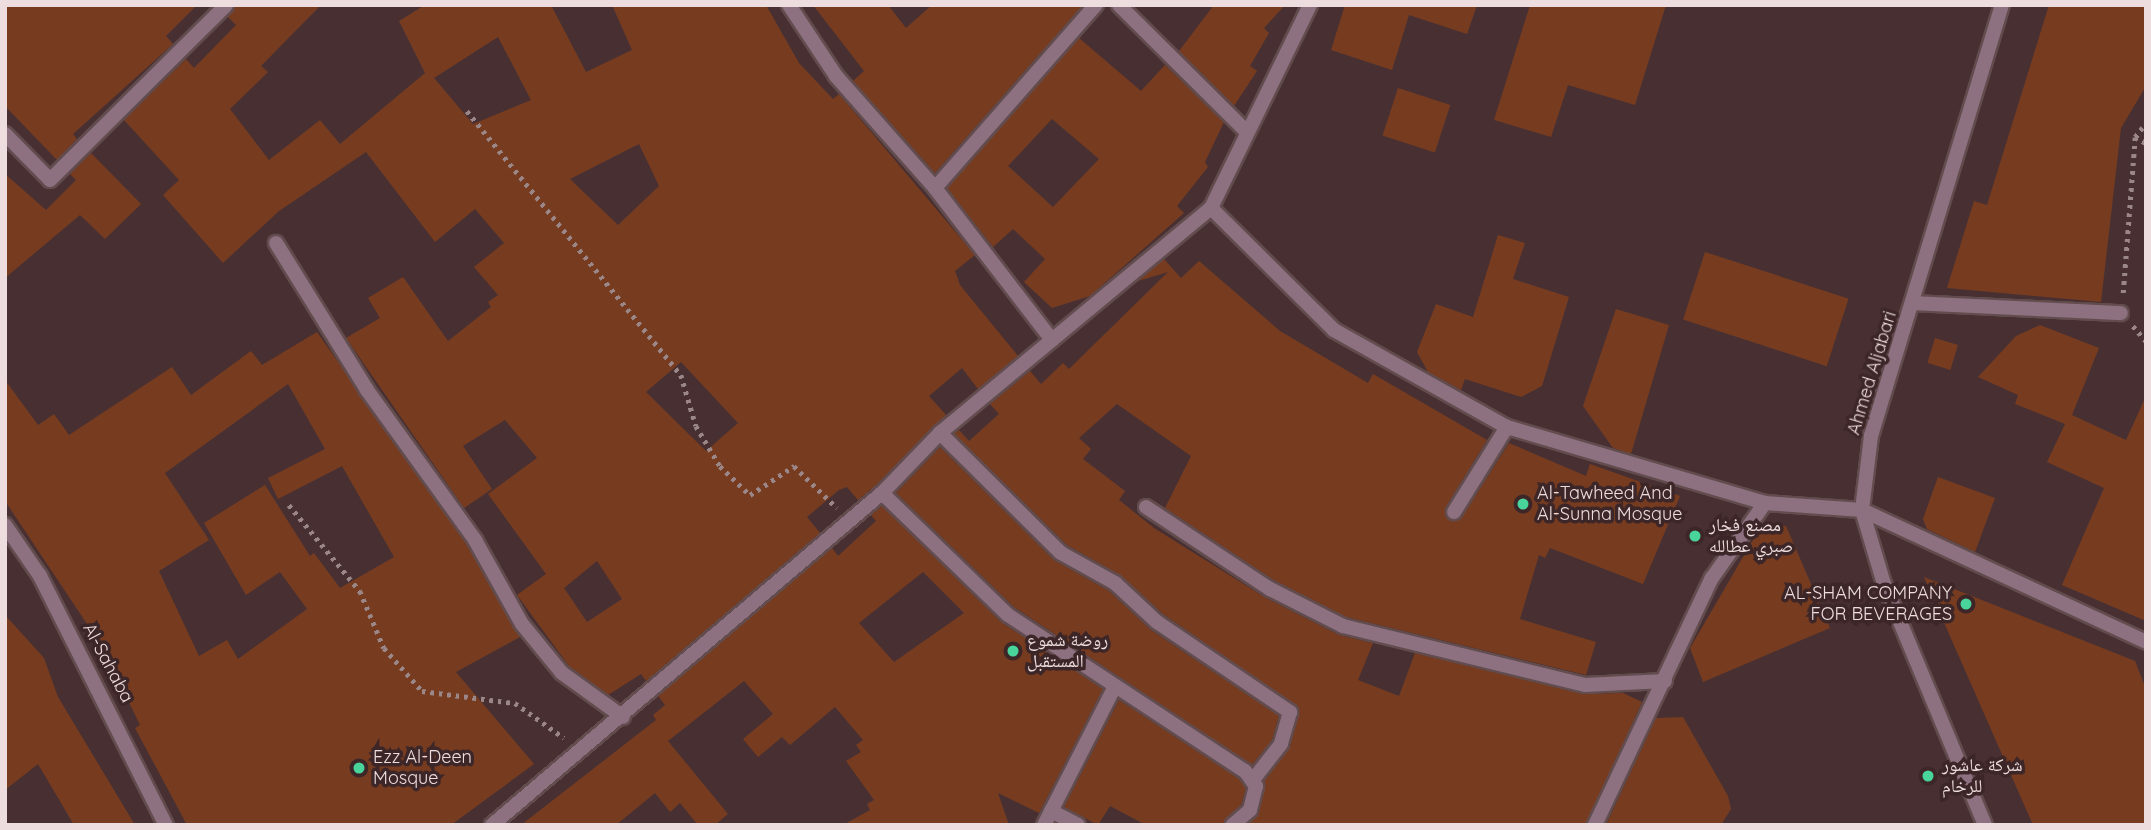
<!DOCTYPE html>
<html>
<head>
<meta charset="utf-8">
<style>
	body { margin:0 }
	#map { position:relative; width:2151px; height:830px; overflow:hidden; background:#483032; font-family:Quicksand,"Noto Naskh Arabic",sans-serif }
	div>[style] { position:absolute }
	[style*='--x'] { left:calc(var(--x)*1px); top:calc(var(--y)*1px); width:calc(var(--w)*1px); rotate:calc(var(--a)*1deg) }
	.building>* { inset:0; background:#773c20; transform-origin:0 0 }
	.path>* { height:4.5px; margin-top:-2.25px; transform-origin:0; background:repeating-linear-gradient(90deg,#9b8788 0 3.5px,transparent 0 8.5px) }
	.roads { filter:drop-shadow(2px 0 #624c4e) drop-shadow(-2px 0 #624c4e) drop-shadow(0 2px #624c4e) drop-shadow(0 -2px #624c4e) }
	.service>* { height:14px; margin:-7px; padding:0 7px; transform-origin:7px; border-radius:7px; background:#8d7180 }
	.minor>* { height:14px; margin:-7px; padding:0 7px; transform-origin:7px; border-radius:7px; background:#8d7180 }
	.tertiary>* { height:14px; margin:-7px; padding:0 7px; transform-origin:7px; border-radius:7px; background:#8d7180 }
	.dots>* { width:19px; height:19px; translate:-50% -50%; box-sizing:border-box; border:4px solid #3d2628; border-radius:50% }
	span { translate:-50% -50%; white-space:nowrap; text-align:center; line-height:1.15; -webkit-text-stroke:7px #3d2628; paint-order:stroke }
	.street-label { font-size:18px; color:#edddde }
	.poi-label { font-size:18px; color:#edddde }
	.left { translate:0 -50%; text-align:left }
	.right { translate:-100% -50%; text-align:right }
	.frame { position:absolute; inset:0; border:7px solid #edddde; pointer-events:none }
</style>
</head>
<body>
<div id="map">
	<div class="building">
		<div style="clip-path:polygon(5px 5px,197px 5px,166px 36px,173px 44px,73px 134px,77px 139px,57px 160px,5px 106px)"></div>
		<div style="clip-path:polygon(evenodd,235px 5px,321px 5px,261px 66px,268px 72px,230px 109px,269px 160px,320px 120px,340px 144px,425px 73px,399px 21px,425px 5px,551px 5px,586px 72px,632px 50px,612px 5px,766px 5px,799px 63px,833px 99px,839px 94px,975px 255px,955px 271px,960px 285px,1018px 356px,978px 389px,962px 368px,929px 396px,946px 415px,875px 486px,858px 500px,847px 487px,839px 490px,807px 517px,820px 533px,646px 681px,641px 674px,608px 695px,569px 666px,517px 595px,546px 574px,488px 494px,537px 458px,505px 420px,463px 446px,492px 489px,464px 508px,346px 338px,380px 318px,368px 298px,403px 277px,448px 341px,491px 307px,488px 302px,498px 295px,474px 267px,504px 243px,475px 209px,435px 242px,366px 152px,279px 211px,223px 263px,163px 195px,179px 180px,124px 120px,186px 59px,194px 68px,236px 25px,228px 17px,235px 5px,498px 37px,531px 100px,473px 124px,434px 78px,498px 37px,235px 5px,639px 144px,659px 186px,618px 225px,570px 179px,639px 144px,235px 5px,681px 362px,738px 423px,706px 451px,646px 392px,681px 362px,235px 5px,597px 561px,622px 599px,587px 622px,564px 588px,597px 561px)"></div>
		<div style="clip-path:polygon(813px 5px,888px 5px,906px 28px,932px 5px,1083px 5px,935px 173px,853px 81px,864px 71px)"></div>
		<div style="clip-path:polygon(1214px 5px,1285px 5px,1264px 28px,1269px 33px,1250px 66px,1257px 71px,1234px 106px,1179px 51px)"></div>
		<div style="clip-path:polygon(1345px 5px,1477px 5px,1467px 34px,1409px 15px,1392px 70px,1331px 50px)"></div>
		<div style="clip-path:polygon(1530px 5px,1666px 5px,1635px 105px,1568px 85px,1551px 137px,1494px 120px)"></div>
		<div style="clip-path:polygon(2049px 5px,2146px 5px,2146px 86px,2121px 128px,2101px 302px,1947px 288px,1974px 201px,1987px 205px)"></div>
		<div style="clip-path:polygon(evenodd,1079px 38px,1141px 91px,1165px 65px,1224px 122px,1205px 162px,1208px 167px,1177px 206px,1184px 213px,1090px 296px,1052px 308px,1024px 282px,1045px 259px,1013px 229px,993px 247px,947px 188px,1079px 38px,1052px 119px,1099px 159px,1053px 207px,1008px 166px,1052px 119px)"></div>
		<div style="left:1398px;top:88px;width:55px;height:50px;rotate:18deg"></div>
		<div style="clip-path:polygon(91px 153px,141px 204px,105px 239px,80px 215px,5px 278px,5px 174px,46px 210px,76px 180px,70px 174px)"></div>
		<div style="clip-path:polygon(1498px 235px,1525px 243px,1513px 279px,1569px 297px,1542px 386px,1521px 397px,1465px 379px,1461px 390px,1428px 372px,1417px 352px,1436px 304px,1473px 317px)"></div>
		<div style="left:1705px;top:252px;width:151px;height:71px;rotate:18deg"></div>
		<div style="clip-path:polygon(1164px 259px,1181px 278px,1199px 261px,1280px 331px,1368px 383px,1373px 374px,1487px 440px,1446px 507px,1450px 520px,1462px 517px,1509px 443px,1586px 476px,1590px 464px,1680px 496px,1643px 584px,1550px 548px,1545px 558px,1539px 555px,1520px 619px,1596px 642px,1586px 675px,1346px 617px,1275px 581px,1165px 508px,1191px 456px,1117px 404px,1079px 438px,1091px 449px,1083px 459px,1125px 491px,1119px 500px,1154px 528px,1266px 598px,1339px 635px,1373px 643px,1358px 680px,1399px 696px,1415px 653px,1583px 694px,1623px 693px,1642px 702px,1586px 825px,1248px 825px,1259px 812px,1264px 781px,1290px 747px,1299px 708px,1163px 614px,1120px 575px,1067px 545px,954px 434px,959px 430px,969px 441px,999px 414px,990px 404px,1030px 371px,1041px 384px,1063px 363px,1069px 369px,1168px 272px,1138px 281px)"></div>
		<div style="clip-path:polygon(1616px 309px,1669px 325px,1631px 454px,1613px 448px,1583px 406px)"></div>
		<div style="clip-path:polygon(2040px 325px,2099px 348px,2072px 415px,2126px 440px,2146px 396px,2146px 621px,2062px 585px,2104px 488px,2047px 462px,2065px 424px,2015px 404px,2018px 395px,1978px 377px,2016px 336px)"></div>
		<div style="clip-path:polygon(evenodd,317px 332px,467px 545px,520px 637px,456px 672px,534px 764px,451px 825px,187px 825px,135px 728px,140px 725px,101px 645px,5px 501px,5px 380px,38px 425px,54px 414px,69px 435px,172px 367px,191px 395px,251px 351px,262px 365px,317px 332px,288px 384px,325px 449px,268px 478px,278px 499px,342px 466px,394px 557px,340px 588px,314px 553px,310px 556px,265px 485px,204px 523px,246px 595px,280px 572px,307px 609px,238px 659px,227px 640px,199px 656px,159px 571px,209px 540px,165px 473px,288px 384px)"></div>
		<div style="left:1935px;top:338px;width:24px;height:26px;rotate:17deg"></div>
		<div style="clip-path:polygon(940px 447px,1054px 560px,1109px 591px,1151px 630px,1279px 716px,1272px 740px,1252px 765px,1014px 607px,896px 493px)"></div>
		<div style="clip-path:polygon(1938px 477px,1995px 498px,1975px 552px,1927px 529px,1923px 519px)"></div>
		<div style="clip-path:polygon(evenodd,882px 506px,1001px 622px,1103px 689px,1039px 813px,998px 793px,1009px 825px,843px 825px,870px 810px,867px 804px,874px 800px,846px 761px,861px 752px,856px 745px,863px 740px,835px 707px,790px 745px,782px 737px,758px 757px,743px 739px,773px 714px,744px 681px,668px 741px,728px 814px,715px 825px,698px 825px,680px 803px,670px 812px,655px 793px,616px 825px,521px 825px,656px 720px,653px 715px,665px 705px,658px 696px,832px 548px,838px 556px,876px 521px,871px 515px,882px 506px,923px 572px,964px 613px,894px 662px,859px 623px,923px 572px)"></div>
		<div style="clip-path:polygon(1786px 526px,1830px 628px,1703px 682px,1690px 648px,1760px 528px)"></div>
		<div style="clip-path:polygon(1924px 577px,2135px 661px,2146px 689px,2146px 825px,2033px 825px)"></div>
		<div style="clip-path:polygon(5px 615px,44px 658px,58px 697px,135px 825px,74px 825px,38px 764px,5px 790px)"></div>
		<div style="clip-path:polygon(1119px 700px,1238px 778px,1246px 788px,1241px 805px,1224px 825px,1146px 825px,1110px 806px,1098px 825px,1064px 807px)"></div>
		<div style="clip-path:polygon(1683px 717px,1728px 796px,1731px 809px,1721px 825px,1606px 825px,1656px 718px)"></div>
	</div>
	<div class="path">
		<div style="--x:467;--y:111;--w:340;--a:51"></div>
		<div style="--x:681;--y:375;--w:53;--a:73.6"></div>
		<div style="--x:696;--y:426;--w:47;--a:59"></div>
		<div style="--x:720;--y:466;--w:42;--a:44"></div>
		<div style="--x:750;--y:495;--w:53;--a:-33.4"></div>
		<div style="--x:794;--y:466;--w:60;--a:44.3"></div>
		<div style="--x:2135;--y:137;--w:13;--a:29"></div>
		<div style="--x:2123;--y:293;--w:156;--a:-85.6"></div>
		<div style="--x:2135;--y:137;--w:18;--a:-52"></div>
		<div style="--x:2133;--y:326;--w:20;--a:49"></div>
		<div style="--x:289;--y:505;--w:112;--a:50.5"></div>
		<div style="--x:360;--y:591;--w:62;--a:67.2"></div>
		<div style="--x:384;--y:648;--w:57;--a:48.5"></div>
		<div style="--x:422;--y:691;--w:94;--a:7.4"></div>
		<div style="--x:515;--y:703;--w:60;--a:35.5"></div>
	</div>
	<div class="roads">
		<div class="service">
			<div style="--x:5;--y:134;--w:64;--a:45.6"></div>
			<div style="--x:50;--y:180;--w:248;--a:-44.8"></div>
			<div style="--x:276;--y:243;--w:173;--a:58.2"></div>
			<div style="--x:367;--y:390;--w:185;--a:54.2"></div>
			<div style="--x:475;--y:540;--w:96;--a:60.8"></div>
			<div style="--x:522;--y:624;--w:63;--a:50.8"></div>
			<div style="--x:562;--y:673;--w:75;--a:35.8"></div>
			<div style="--x:1914;--y:303;--w:207;--a:2.8"></div>
			<div style="--x:940;--y:433;--w:170;--a:44.8"></div>
			<div style="--x:1061;--y:553;--w:62;--a:29.1"></div>
			<div style="--x:1115;--y:583;--w:57;--a:42.9"></div>
			<div style="--x:1157;--y:622;--w:161;--a:34.1"></div>
			<div style="--x:1290;--y:712;--w:33;--a:106"></div>
			<div style="--x:1281;--y:744;--w:47;--a:128.1"></div>
			<div style="--x:1454;--y:512;--w:100;--a:-58.1"></div>
		</div>
		<div class="minor">
			<div style="--x:789;--y:5;--w:85;--a:56.5"></div>
			<div style="--x:836;--y:76;--w:149;--a:48.5"></div>
			<div style="--x:1119;--y:5;--w:180;--a:44.8"></div>
			<div style="--x:1211;--y:208;--w:173;--a:44.8"></div>
			<div style="--x:1334;--y:330;--w:198;--a:29.3"></div>
			<div style="--x:1507;--y:427;--w:269;--a:16.4"></div>
			<div style="--x:1765;--y:503;--w:97;--a:4.1"></div>
			<div style="--x:1862;--y:510;--w:313;--a:24.9"></div>
			<div style="--x:1052;--y:340;--w:192;--a:-127.6"></div>
			<div style="--x:935;--y:188;--w:244;--a:-48.7"></div>
			<div style="--x:882;--y:493;--w:175;--a:44.1"></div>
			<div style="--x:1008;--y:615;--w:284;--a:33.4"></div>
			<div style="--x:1245;--y:771;--w:19;--a:54"></div>
			<div style="--x:1256;--y:786;--w:25;--a:104"></div>
			<div style="--x:1250;--y:810;--w:23;--a:139"></div>
			<div style="--x:1146;--y:507;--w:149;--a:33.5"></div>
			<div style="--x:1270;--y:589;--w:82;--a:26.9"></div>
			<div style="--x:1343;--y:626;--w:249;--a:13.7"></div>
			<div style="--x:1585;--y:685;--w:80;--a:-2.9"></div>
			<div style="--x:5;--y:525;--w:62;--a:55.5"></div>
			<div style="--x:40;--y:576;--w:279;--a:63.2"></div>
			<div style="--x:1051;--y:811;--w:30;--a:27"></div>
			<div style="--x:492;--y:825;--w:512;--a:-40.41"></div>
			<div style="--x:882;--y:493;--w:83;--a:-46"></div>
			<div style="--x:940;--y:433;--w:352;--a:-39.7"></div>
			<div style="--x:1211;--y:208;--w:226;--a:-64"></div>
			<div style="--x:1044;--y:825;--w:156;--a:-62.9"></div>
			<div style="--x:1595;--y:825;--w:273;--a:-64.7"></div>
			<div style="--x:1712;--y:578;--w:92;--a:-54.8"></div>
		</div>
		<div class="tertiary">
			<div style="--x:1985;--y:825;--w:261;--a:-112.7"></div>
			<div style="--x:1884;--y:584;--w:77;--a:-106.6"></div>
			<div style="--x:1862;--y:510;--w:75;--a:-83.1"></div>
			<div style="--x:1871;--y:436;--w:450;--a:-73.1"></div>
		</div>
	</div>
	<div class="dots">
		<div style="left:1523px;top:504px;background:#49d49c"></div>
		<div style="left:1695px;top:536px;background:#49d49c"></div>
		<div style="left:1966px;top:604px;background:#49d49c"></div>
		<div style="left:1013px;top:651px;background:#49d49c"></div>
		<div style="left:359px;top:768px;background:#49d49c"></div>
		<div style="left:1928px;top:776px;background:#49d49c"></div>
	</div>
	<div class="street-label">
		<span style="left:1872px;top:373px;rotate:-73deg">Ahmed Aljabari</span>
		<span style="left:108px;top:663px;rotate:62deg">Al-Sahaba</span>
	</div>
	<div class="poi-label">
		<span class="left" style="left:1537px;top:504px">Al-Tawheed And<br>Al-Sunna Mosque</span>
		<span class="left" style="left:1709px;top:536px">مصنع فخار<br>صبري عطالله</span>
		<span class="right" style="left:1952px;top:604px">AL-SHAM COMPANY<br>FOR BEVERAGES</span>
		<span class="left" style="left:1027px;top:651px">روضة شموع<br>المستقبل</span>
		<span class="left" style="left:373px;top:768px">Ezz Al-Deen<br>Mosque</span>
		<span class="left" style="left:1942px;top:776px">شركة عاشور<br>للرخام</span>
	</div>
	<div class="frame"></div>
</div>
</body>
</html>
